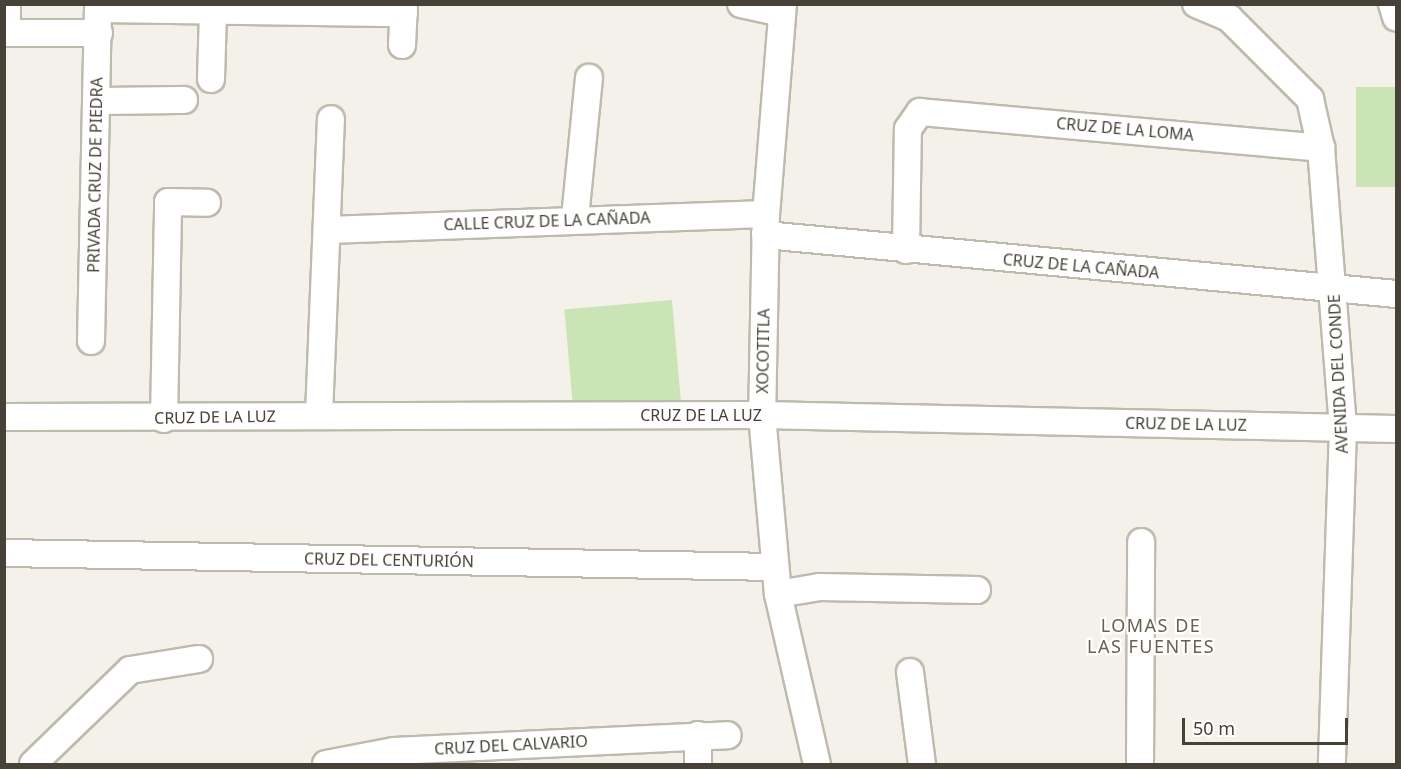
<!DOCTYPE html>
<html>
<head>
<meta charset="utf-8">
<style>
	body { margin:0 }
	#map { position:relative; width:1401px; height:769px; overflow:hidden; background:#f3f1e9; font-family:"Noto Sans",sans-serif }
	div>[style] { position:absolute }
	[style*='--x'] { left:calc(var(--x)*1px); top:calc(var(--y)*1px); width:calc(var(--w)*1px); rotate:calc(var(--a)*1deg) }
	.green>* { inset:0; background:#cae4b6; transform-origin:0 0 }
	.roads { filter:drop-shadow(2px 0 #bebaad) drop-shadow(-2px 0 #bebaad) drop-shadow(0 2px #bebaad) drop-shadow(0 -2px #bebaad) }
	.minor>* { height:26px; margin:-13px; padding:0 13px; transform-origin:13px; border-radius:13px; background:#fff }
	span { translate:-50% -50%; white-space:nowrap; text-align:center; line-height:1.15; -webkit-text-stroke:4.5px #fff; paint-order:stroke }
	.street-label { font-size:16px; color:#464238 }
	.neighbourhood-label { font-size:18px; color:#686150; letter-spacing:1.5px }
	.frame { position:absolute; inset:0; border:6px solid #464238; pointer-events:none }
	.scale { position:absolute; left:1182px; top:718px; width:166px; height:27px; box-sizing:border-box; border:3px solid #464238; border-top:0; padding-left:8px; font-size:18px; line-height:21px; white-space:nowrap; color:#464238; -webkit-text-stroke:4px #fff; paint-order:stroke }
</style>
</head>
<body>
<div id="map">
	<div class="green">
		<div style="left:1356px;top:87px;width:40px;height:100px"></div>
		<div style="left:672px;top:300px;width:104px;height:108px;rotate:85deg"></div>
	</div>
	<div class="roads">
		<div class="minor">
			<div style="--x:7;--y:4;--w:29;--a:90"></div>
			<div style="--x:741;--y:4;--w:42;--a:12.4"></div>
			<div style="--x:783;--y:4;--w:211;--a:94.6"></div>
			<div style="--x:766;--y:214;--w:201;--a:91.1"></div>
			<div style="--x:762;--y:415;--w:180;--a:84.9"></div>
			<div style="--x:778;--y:594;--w:174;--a:77.1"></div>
			<div style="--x:1196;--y:4;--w:36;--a:23"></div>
			<div style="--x:1229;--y:18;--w:115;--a:45"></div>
			<div style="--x:1310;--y:99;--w:50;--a:77.3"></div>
			<div style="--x:1321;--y:148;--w:281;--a:85.5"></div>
			<div style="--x:1343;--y:428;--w:336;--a:91.9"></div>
			<div style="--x:1392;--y:4;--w:14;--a:73"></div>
			<div style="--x:99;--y:9;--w:305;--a:0.8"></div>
			<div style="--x:4;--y:33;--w:95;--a:0"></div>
			<div style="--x:402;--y:45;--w:41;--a:-87.2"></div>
			<div style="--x:211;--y:79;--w:68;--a:-88.3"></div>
			<div style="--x:97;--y:101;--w:87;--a:-0.7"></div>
			<div style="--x:575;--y:218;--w:141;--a:-84.3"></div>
			<div style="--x:328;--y:230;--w:438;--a:-2.1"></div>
			<div style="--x:765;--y:235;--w:634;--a:5.34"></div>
			<div style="--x:906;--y:250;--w:121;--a:-89.1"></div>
			<div style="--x:908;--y:129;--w:21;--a:-55"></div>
			<div style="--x:920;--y:112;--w:403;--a:5.1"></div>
			<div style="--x:91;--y:341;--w:337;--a:-88.8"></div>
			<div style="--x:319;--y:416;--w:297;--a:-87.7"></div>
			<div style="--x:4;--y:417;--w:758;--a:-0.15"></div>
			<div style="--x:762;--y:415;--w:634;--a:1.27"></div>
			<div style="--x:164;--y:419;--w:217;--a:-88.9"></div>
			<div style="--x:168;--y:202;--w:39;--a:1"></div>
			<div style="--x:4;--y:553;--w:770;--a:1.04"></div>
			<div style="--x:778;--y:594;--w:43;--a:-9.5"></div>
			<div style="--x:820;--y:587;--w:157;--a:1.1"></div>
			<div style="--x:910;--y:672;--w:93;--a:82.6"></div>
			<div style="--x:698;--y:735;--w:29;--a:90"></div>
			<div style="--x:33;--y:764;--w:135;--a:-44.1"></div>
			<div style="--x:130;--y:670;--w:70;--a:-9.1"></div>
			<div style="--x:326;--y:764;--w:69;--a:-10.8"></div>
			<div style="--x:394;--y:751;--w:334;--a:-2.7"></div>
			<div style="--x:1140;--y:764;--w:222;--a:-89.7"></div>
		</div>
	</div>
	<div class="street-label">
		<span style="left:1125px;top:129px;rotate:5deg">CRUZ DE LA LOMA</span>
		<span style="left:95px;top:175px;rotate:-89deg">PRIVADA CRUZ DE PIEDRA</span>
		<span style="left:547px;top:221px;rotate:-2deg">CALLE CRUZ DE LA CAÑADA</span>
		<span style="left:1081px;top:266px;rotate:5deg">CRUZ DE LA CAÑADA</span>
		<span style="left:763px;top:351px;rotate:-89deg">XOCOTITLA</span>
		<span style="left:1338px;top:374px;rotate:-93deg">AVENIDA DEL CONDE</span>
		<span style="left:701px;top:415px">CRUZ DE LA LUZ</span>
		<span style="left:215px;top:417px;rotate:-1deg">CRUZ DE LA LUZ</span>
		<span style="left:1186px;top:424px;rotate:1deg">CRUZ DE LA LUZ</span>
		<span style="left:389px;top:560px;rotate:1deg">CRUZ DEL CENTURIÓN</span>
		<span style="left:511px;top:745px;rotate:-3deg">CRUZ DEL CALVARIO</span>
	</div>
	<div class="neighbourhood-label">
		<span style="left:1151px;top:636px">LOMAS DE<br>LAS FUENTES</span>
	</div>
	<div class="frame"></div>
	<div class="scale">50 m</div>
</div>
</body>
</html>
